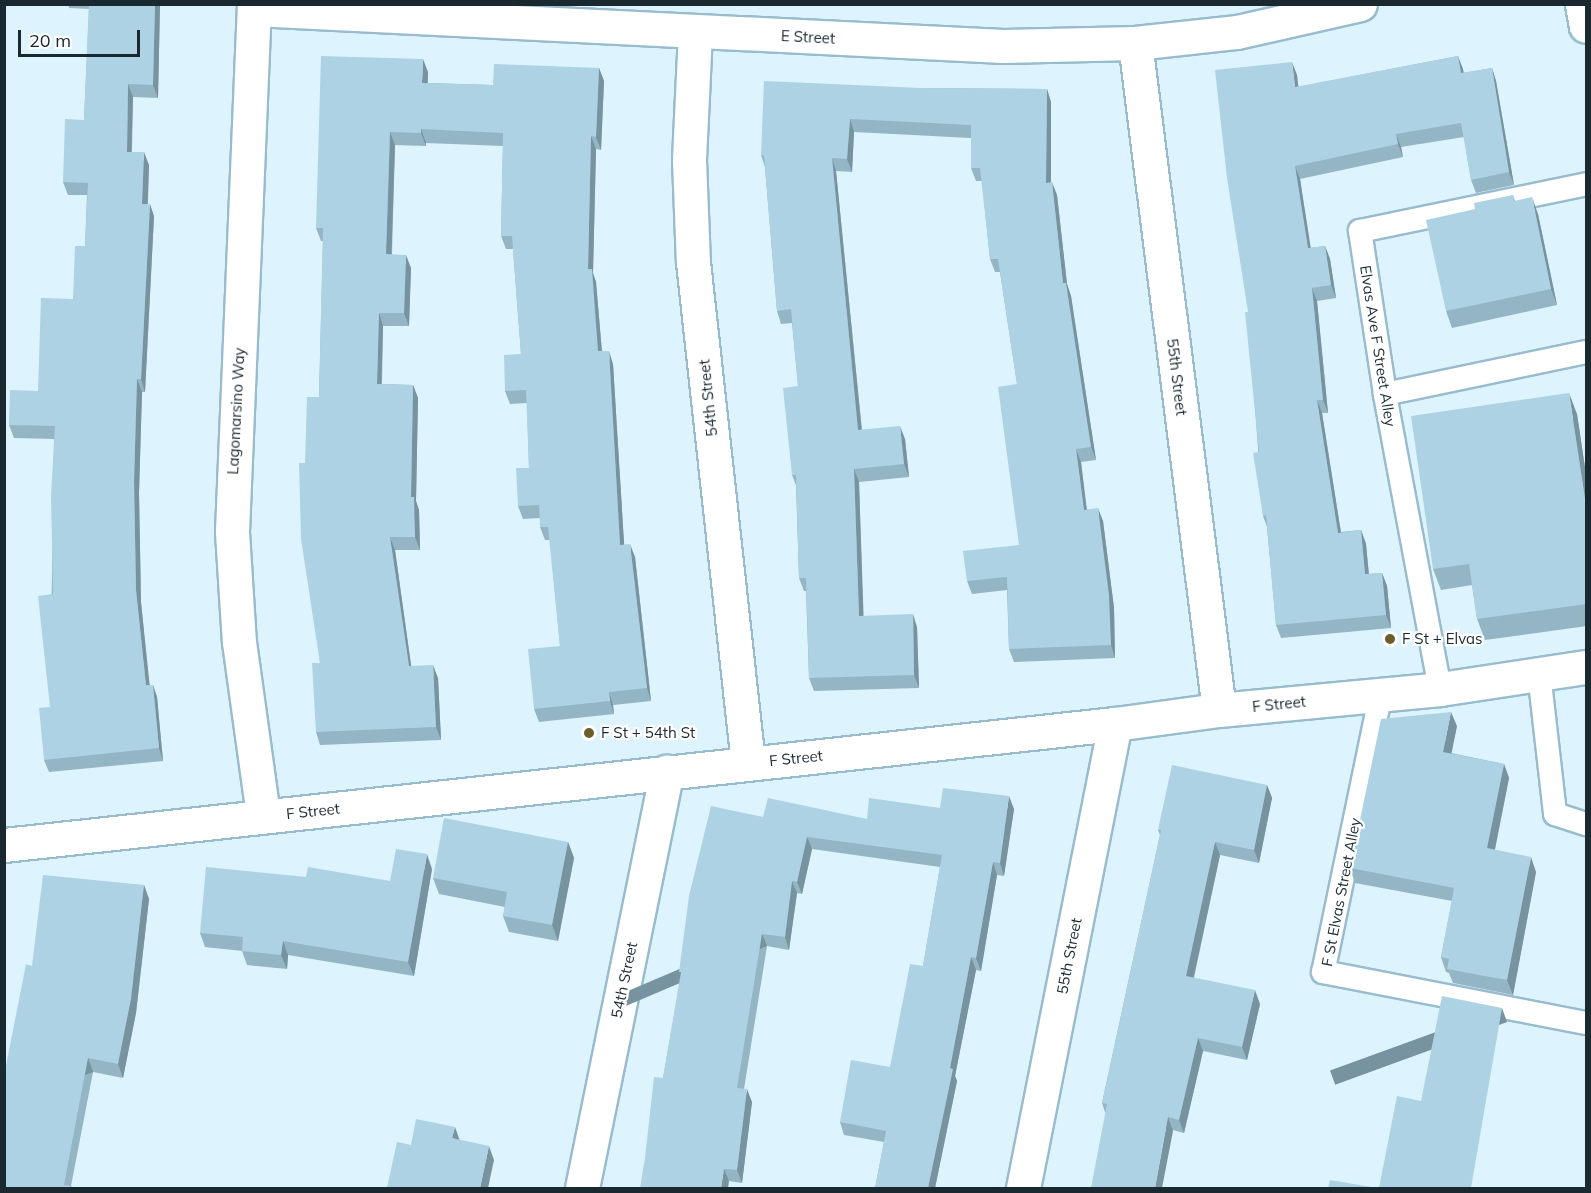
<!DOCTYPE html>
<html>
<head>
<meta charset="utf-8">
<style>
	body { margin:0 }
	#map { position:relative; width:1591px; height:1193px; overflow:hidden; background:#ddf3fe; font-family:Mulish,sans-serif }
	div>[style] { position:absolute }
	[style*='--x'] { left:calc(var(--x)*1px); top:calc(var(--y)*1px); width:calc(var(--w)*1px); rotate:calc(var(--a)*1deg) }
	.roads { filter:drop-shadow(2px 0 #98bcce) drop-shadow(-2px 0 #98bcce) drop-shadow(0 2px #98bcce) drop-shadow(0 -2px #98bcce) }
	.service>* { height:22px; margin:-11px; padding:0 11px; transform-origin:11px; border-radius:11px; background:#fff }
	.minor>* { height:33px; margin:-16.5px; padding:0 16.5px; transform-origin:16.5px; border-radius:16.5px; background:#fff }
	.tertiary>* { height:33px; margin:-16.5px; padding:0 16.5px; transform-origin:16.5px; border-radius:16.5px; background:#fff }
	.wall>* { inset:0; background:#94b5c4 }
	.shaded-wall>* { inset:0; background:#7893a0; transform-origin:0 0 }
	.building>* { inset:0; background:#acd2e4 }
	.dots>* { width:16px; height:16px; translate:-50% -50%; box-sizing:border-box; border:3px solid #fff; border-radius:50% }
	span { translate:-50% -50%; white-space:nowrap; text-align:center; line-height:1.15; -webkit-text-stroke:4.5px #fff; paint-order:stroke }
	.street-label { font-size:15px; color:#1a292f }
	.poi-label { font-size:15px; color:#1a292f }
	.left { translate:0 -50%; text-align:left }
	.frame { position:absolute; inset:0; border:6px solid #1a292f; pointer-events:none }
	.scale { position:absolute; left:18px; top:30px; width:122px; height:27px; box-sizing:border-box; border:3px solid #1a292f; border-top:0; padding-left:8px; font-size:18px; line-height:21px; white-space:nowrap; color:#1a292f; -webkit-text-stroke:4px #fff; paint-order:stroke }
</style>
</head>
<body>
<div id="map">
	<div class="roads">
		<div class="service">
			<div style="--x:1385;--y:394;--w:205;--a:-11.8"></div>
			<div style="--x:1539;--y:673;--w:142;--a:83.5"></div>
			<div style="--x:1555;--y:814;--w:33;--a:18"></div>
			<div style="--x:1440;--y:689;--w:300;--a:-100.6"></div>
			<div style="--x:1385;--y:394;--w:165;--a:-98.7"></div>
			<div style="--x:1360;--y:231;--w:231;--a:-11.7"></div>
			<div style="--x:1381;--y:693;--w:285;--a:101.7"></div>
			<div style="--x:1323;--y:972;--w:268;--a:11"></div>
		</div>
		<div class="minor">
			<div style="--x:254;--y:4;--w:528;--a:92.39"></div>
			<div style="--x:232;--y:532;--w:110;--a:86.4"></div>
			<div style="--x:239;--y:642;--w:176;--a:82.1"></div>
			<div style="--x:254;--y:9;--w:750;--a:2.83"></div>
			<div style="--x:1003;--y:46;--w:132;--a:-1.3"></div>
			<div style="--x:1135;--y:43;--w:103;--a:-6.2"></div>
			<div style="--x:1237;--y:32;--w:126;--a:-12.8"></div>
			<div style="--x:695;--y:32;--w:128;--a:92.7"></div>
			<div style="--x:689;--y:160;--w:102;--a:87.8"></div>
			<div style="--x:693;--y:262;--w:504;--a:83.74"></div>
			<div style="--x:1135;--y:43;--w:672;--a:82.82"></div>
			<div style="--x:4;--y:845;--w:1118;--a:-6.22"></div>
			<div style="--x:1115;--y:724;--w:105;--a:-7.7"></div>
			<div style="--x:1219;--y:710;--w:222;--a:-5.4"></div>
			<div style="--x:1440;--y:689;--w:148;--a:-8.6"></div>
			<div style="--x:582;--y:1188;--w:425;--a:-78.5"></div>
			<div style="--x:1023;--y:1188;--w:473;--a:-78.8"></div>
		</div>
		<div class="tertiary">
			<div style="--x:1582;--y:4;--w:22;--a:80"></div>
		</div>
	</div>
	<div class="wall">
		<div style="clip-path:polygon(68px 4px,160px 4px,158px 98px,133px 97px,132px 152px,149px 165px,148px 204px,154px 216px,145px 392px,142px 392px,139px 493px,141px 602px,149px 685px,153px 685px,157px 697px,163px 761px,49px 772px,44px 760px,50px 707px,54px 439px,14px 438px,9px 425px,38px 391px,73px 299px,85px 246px,87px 195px,68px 195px,63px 182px,84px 120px,89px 9px,69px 8px)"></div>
		<div style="clip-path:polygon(1458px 56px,1463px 73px,1492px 68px,1496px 81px,1514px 185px,1476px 193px,1471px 180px,1464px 137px,1401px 147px,1403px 157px,1300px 179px,1310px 248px,1325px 246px,1330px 259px,1336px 298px,1317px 301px,1328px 413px,1322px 413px,1341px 532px,1361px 530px,1366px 544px,1369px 574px,1382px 573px,1387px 586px,1391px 628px,1281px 638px,1276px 625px,1267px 527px,1263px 516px,1248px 312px,1297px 75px,1298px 87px)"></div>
		<div style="clip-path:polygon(599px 68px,604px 81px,601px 150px,596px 149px,593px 273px,596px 282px,602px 351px,613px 364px,624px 545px,635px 557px,651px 701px,613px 705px,614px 714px,539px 722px,534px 709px,560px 646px,550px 540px,545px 540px,540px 527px,540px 518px,523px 519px,518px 506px,529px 468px,527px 403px,510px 404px,505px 391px,521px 354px,513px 249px,506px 249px,501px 236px,503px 146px,426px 143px,426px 146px,395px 145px,392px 254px,411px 268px,409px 326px,383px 326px,382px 384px,413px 385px,418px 398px,416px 501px,419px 510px,420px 550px,395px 550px,411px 666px,438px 678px,441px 740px,320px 745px,316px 732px,320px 663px,305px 463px,319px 397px,323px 241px,321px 241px,316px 228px,428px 72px,428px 83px,493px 85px)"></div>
		<div style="clip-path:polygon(921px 88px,1047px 89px,1051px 102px,1051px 183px,1057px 195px,1067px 284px,1071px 296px,1096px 460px,1081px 462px,1087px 509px,1103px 521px,1114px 608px,1115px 658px,1014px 662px,1009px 649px,1007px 590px,972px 594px,967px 581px,1019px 545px,1017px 384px,1000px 272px,995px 272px,990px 259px,982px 181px,976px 181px,971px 168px,971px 138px,854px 132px,852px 172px,836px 171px,862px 430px,905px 439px,909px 477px,859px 482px,863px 616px,917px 627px,919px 688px,814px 691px,809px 678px,806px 591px,804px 591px,799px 578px,796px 485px,792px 475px,798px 386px,792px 323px,781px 324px,777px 311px,765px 167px,761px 155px)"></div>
		<div style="clip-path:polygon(1513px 195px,1515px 201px,1538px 214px,1557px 305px,1452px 328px,1446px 311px,1475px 209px)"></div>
		<div style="clip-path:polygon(1577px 414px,1587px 481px,1587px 626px,1485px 640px,1477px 619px,1472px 585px,1441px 590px,1433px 569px)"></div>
		<div style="clip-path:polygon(1457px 726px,1451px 753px,1504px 764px,1509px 778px,1495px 850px,1536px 872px,1513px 995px,1453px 983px,1449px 973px,1446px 972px,1441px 957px,1452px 901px,1355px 883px,1350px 868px)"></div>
		<div style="clip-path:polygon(1267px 785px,1272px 798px,1259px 863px,1220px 855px,1194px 978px,1260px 1004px,1247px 1060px,1203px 1051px,1184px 1133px,1105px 1112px,1102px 1103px,1160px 835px,1158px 830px)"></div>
		<div style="clip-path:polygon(940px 808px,1014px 809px,1004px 876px,997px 875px,981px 971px,976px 970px,955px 1076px,957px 1081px,935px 1188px,875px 1188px,884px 1142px,844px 1135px,840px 1122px,890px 1067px,923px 966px,940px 867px,812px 849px,802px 894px,797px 893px,789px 950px,767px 946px,744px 1089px,752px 1102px,742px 1183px,729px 1181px,663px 1078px,681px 976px,679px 972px,763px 817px,867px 819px)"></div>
		<div style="clip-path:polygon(568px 842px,574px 858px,558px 941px,509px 932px,503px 916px,505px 907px,439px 894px,433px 878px)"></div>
		<div style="clip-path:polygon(432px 869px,414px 976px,288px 955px,287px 969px,247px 965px,242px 951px,205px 947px,200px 933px,306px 877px,390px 881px)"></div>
		<div style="clip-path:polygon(144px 885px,149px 899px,136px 1013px,123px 1078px,93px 1072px,71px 1186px,73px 1188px,4px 1188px)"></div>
	</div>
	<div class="shaded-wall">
		<div style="clip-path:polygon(155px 4px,160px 4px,158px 98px,153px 85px)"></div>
		<div style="clip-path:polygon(1458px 56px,1463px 69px,1466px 86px,1461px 73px)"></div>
		<div style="clip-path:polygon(423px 59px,428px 72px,427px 96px,422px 83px)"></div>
		<div style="clip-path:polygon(1292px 62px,1297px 75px,1300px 101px,1295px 87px)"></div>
		<div style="clip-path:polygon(599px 68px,604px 81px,601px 150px,596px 137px)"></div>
		<div style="clip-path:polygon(1492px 68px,1496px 81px,1514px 185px,1509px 172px)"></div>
		<div style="clip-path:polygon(128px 84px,133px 97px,131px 164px,127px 152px)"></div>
		<div style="clip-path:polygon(1047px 89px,1051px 102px,1051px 196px,1046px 183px)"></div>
		<div style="clip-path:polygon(850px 119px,854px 132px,852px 172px,847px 159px)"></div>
		<div style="clip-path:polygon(421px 129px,426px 143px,426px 146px,421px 133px)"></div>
		<div style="clip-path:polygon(390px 132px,395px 145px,391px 267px,386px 254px)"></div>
		<div style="clip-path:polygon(1396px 134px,1401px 147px,1403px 157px,1398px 144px)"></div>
		<div style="clip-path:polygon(591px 136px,596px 149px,593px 273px,596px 282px,603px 365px,598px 351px,588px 269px)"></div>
		<div style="clip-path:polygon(144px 152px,149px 165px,147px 216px,142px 204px)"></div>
		<div style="clip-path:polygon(832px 158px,836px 171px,863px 443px,858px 430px)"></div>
		<div style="clip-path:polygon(1295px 166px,1300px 179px,1313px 262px,1308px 248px)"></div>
		<div style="clip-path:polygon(1052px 182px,1057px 195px,1067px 284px,1071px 296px,1096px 460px,1091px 447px,1063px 283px)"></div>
		<div style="clip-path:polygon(1532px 197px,1538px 214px,1557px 305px,1551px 289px)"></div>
		<div style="clip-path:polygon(150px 204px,154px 216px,145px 392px,141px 379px)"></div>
		<div style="clip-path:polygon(1325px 246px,1330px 259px,1336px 298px,1331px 285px)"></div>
		<div style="clip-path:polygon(406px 255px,411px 268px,409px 326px,404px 313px)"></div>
		<div style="clip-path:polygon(1312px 288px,1317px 301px,1328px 413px,1323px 400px)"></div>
		<div style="clip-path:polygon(379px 313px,383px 326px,381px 397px,377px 384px)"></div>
		<div style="clip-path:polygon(609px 351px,613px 364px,625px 558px,620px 545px)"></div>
		<div style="clip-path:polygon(137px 379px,142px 392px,139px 493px,141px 602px,151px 698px,146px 685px,136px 590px,134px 481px)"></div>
		<div style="clip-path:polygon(413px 385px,418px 398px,416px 501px,419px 510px,420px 550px,415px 537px,411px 497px)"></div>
		<div style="clip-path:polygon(1569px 393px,1577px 414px,1587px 481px,1587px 512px)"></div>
		<div style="clip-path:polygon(1317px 400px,1322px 413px,1343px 546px,1338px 533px)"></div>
		<div style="clip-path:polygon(900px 426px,905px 439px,909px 477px,904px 464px)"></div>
		<div style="clip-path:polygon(1076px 449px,1081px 462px,1088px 523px,1084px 510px)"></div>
		<div style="clip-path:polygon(854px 469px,859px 482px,864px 629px,859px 616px)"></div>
		<div style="clip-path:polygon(1098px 508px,1103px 521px,1114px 608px,1115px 658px,1111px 645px)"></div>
		<div style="clip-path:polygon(1361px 530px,1366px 544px,1370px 588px,1365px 574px)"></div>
		<div style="clip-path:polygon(390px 537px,395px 550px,413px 679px,409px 666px)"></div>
		<div style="clip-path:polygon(630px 544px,635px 557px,651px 701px,647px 688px)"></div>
		<div style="clip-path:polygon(1382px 573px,1387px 586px,1391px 628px,1386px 615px)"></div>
		<div style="clip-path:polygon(913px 614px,917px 627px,919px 688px,914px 675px)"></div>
		<div style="clip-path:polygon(433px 665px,438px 678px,441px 740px,436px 727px)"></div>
		<div style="clip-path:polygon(153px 685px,157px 697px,163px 761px,159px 748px)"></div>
		<div style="clip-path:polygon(609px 692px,613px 705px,614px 714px,610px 701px)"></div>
		<div style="clip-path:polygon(1451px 712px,1457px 726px,1449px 766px,1443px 752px)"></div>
		<div style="clip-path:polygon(1504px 764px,1509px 778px,1492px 863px,1487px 848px)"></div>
		<div style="clip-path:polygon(1267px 785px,1272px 798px,1259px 863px,1254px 850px)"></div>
		<div style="clip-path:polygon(1009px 796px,1014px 809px,1004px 876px,1000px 863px)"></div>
		<div style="clip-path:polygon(807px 837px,812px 849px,802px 894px,797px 882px)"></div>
		<div style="clip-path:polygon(568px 842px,574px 858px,558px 941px,552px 925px)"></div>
		<div style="clip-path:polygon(1215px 842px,1220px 855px,1191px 989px,1186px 976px)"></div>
		<div style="clip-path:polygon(427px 854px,432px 869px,414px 976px,408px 962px)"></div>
		<div style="clip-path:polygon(1531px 857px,1536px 872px,1513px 995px,1507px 980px)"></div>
		<div style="clip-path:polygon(993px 862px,997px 875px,981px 971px,976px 958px)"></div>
		<div style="clip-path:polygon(792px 881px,797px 893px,789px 950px,785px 937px)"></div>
		<div style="clip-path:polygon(144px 885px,149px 899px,136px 1013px,123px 1078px,118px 1064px)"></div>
		<div style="left:762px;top:934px;width:13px;height:156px;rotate:67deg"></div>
		<div style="clip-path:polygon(283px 941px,288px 955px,287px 969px,281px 955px)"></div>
		<div style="clip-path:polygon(971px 957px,976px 970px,955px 1076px,957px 1081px,935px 1188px,928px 1188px,950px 1068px)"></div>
		<div style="clip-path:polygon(1255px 990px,1260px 1004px,1247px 1060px,1242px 1047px)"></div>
		<div style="left:1502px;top:1008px;width:15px;height:183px;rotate:70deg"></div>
		<div style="clip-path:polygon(1198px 1038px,1203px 1051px,1184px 1133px,1179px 1120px)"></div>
		<div style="left:88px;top:1058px;width:15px;height:129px;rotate:70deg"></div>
		<div style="clip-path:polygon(747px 1089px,752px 1102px,742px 1183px,737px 1170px)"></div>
		<div style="clip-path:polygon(1168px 1117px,1173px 1131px,1162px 1188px,1155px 1188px)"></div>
		<div style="clip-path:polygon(455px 1127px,460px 1141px,452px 1138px)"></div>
		<div style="clip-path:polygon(489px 1146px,494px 1160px,488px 1188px,480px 1188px)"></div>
		<div style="clip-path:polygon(724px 1169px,729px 1181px,728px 1188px,721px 1188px)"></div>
	</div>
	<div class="building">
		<div style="clip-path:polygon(89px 4px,155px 4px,153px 85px,128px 84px,127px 152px,144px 152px,142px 204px,150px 204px,141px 379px,137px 379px,134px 481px,136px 590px,146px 685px,153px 685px,159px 748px,44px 760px,39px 708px,50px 707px,38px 596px,53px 594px,51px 496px,55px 426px,9px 425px,10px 390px,38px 391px,41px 298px,73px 299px,75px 246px,85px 246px,88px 183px,63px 182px,65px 119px,84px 120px)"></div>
		<div style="clip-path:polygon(321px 56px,423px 59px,422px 83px,493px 85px,494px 64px,599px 68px,596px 137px,591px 136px,588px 269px,592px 269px,598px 351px,609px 351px,620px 545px,630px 544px,647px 688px,609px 692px,610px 701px,534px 709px,528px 649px,560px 646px,548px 527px,540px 527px,539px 505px,518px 506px,516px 468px,529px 468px,526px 390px,505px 391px,504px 355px,521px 354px,512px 236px,501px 236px,503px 133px,421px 129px,421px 133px,390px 132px,386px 254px,406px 255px,404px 313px,379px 313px,377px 384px,413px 385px,411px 497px,414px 497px,415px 537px,390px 537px,409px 666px,433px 665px,436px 727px,316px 732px,312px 663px,320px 663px,301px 539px,299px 463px,305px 463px,307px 397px,319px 397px,323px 228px,316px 228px)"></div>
		<div style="clip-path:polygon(1458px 56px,1461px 73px,1492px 68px,1509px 172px,1471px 180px,1461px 123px,1396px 134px,1398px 144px,1295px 166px,1308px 248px,1325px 246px,1331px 285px,1312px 288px,1323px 400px,1317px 400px,1338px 533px,1361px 530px,1365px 574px,1382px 573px,1386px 615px,1276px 625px,1266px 515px,1263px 516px,1253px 453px,1259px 452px,1245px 312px,1248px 312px,1227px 178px,1215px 70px,1292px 62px,1295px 87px)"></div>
		<div style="clip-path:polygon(764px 81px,921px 88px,1047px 89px,1046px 183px,1052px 182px,1063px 283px,1066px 283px,1091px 447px,1076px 449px,1084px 510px,1098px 508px,1109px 595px,1111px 645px,1009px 649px,1007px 577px,967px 581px,963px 551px,1019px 545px,998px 387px,1017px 384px,998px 259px,990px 259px,980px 168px,971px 168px,971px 125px,850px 119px,847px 159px,832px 158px,858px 430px,900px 426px,904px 464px,854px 469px,859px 616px,913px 614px,914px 675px,809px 678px,806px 578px,799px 578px,796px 475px,792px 475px,783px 388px,798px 386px,791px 309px,777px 311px,764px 156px,761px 155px)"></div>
		<div style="clip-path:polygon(1513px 195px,1514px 201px,1532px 197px,1551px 289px,1446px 311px,1426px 220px,1475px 209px,1474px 203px)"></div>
		<div style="clip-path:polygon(1569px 393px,1587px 512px,1587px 604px,1477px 619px,1469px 564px,1433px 569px,1411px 416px)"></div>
		<div style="clip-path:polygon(1451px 712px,1443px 752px,1504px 764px,1487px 848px,1531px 857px,1507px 980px,1447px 969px,1449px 959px,1441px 957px,1454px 888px,1350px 868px,1381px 719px)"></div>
		<div style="clip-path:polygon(1172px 765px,1267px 785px,1254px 850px,1215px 842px,1186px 976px,1255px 990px,1242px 1047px,1198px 1038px,1179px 1120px,1168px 1117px,1155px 1188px,1091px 1188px,1107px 1104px,1102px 1103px,1161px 830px,1158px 830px)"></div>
		<div style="clip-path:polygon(943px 788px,1009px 796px,1000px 863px,993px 862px,976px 958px,971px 957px,950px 1068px,953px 1069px,928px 1188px,875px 1188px,886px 1131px,840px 1122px,851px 1060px,890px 1067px,910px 964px,923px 966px,942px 855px,807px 837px,797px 882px,792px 881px,785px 937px,762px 934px,737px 1088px,747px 1089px,737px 1170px,724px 1169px,721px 1188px,640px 1188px,645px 1158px,654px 1077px,663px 1078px,681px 972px,679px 972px,689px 896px,711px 806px,763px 817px,768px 798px,867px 819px,869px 798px,940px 808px)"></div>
		<div style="clip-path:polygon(444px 818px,568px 842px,552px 925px,503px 916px,507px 892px,433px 878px)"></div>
		<div style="clip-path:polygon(396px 849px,427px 854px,408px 962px,283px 941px,281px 955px,242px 951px,243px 937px,200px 933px,206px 867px,306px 877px,308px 867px,390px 881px)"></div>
		<div style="clip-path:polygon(43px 875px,144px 885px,131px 999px,118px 1064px,88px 1058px,64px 1185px,72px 1186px,72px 1188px,4px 1188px,4px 1076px,26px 964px,32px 966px)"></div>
		<div style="clip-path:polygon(1442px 996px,1502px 1008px,1471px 1188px,1379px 1188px,1397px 1096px,1421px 1101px)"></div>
		<div style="clip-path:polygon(416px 1119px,455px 1127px,452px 1138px,489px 1146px,480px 1188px,387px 1188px,397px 1142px,411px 1145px)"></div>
		<div style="clip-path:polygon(1330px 1180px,1377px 1188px,1328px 1188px)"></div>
	</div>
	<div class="dots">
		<div style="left:1390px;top:639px;background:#6c5c2a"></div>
		<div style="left:589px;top:733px;background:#6c5c2a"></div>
	</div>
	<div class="street-label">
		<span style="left:808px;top:37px;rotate:3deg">E Street</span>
		<span style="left:1378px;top:346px;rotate:81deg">Elvas Ave F Street Alley</span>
		<span style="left:1177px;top:377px;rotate:83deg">55th Street</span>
		<span style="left:708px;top:398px;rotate:-96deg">54th Street</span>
		<span style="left:236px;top:411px;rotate:-87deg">Lagomarsino Way</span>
		<span style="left:1279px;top:704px;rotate:-6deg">F Street</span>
		<span style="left:796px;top:758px;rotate:-6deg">F Street</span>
		<span style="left:313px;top:811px;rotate:-6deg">F Street</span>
		<span style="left:1341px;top:892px;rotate:-79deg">F St Elvas Street Alley</span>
		<span style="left:1069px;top:956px;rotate:-79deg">55th Street</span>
		<span style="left:624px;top:980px;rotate:-78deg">54th Street</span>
	</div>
	<div class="poi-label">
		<span class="left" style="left:1402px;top:639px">F St + Elvas</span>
		<span class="left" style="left:601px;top:733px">F St + 54th St</span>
	</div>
	<div class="frame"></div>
	<div class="scale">20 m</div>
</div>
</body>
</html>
